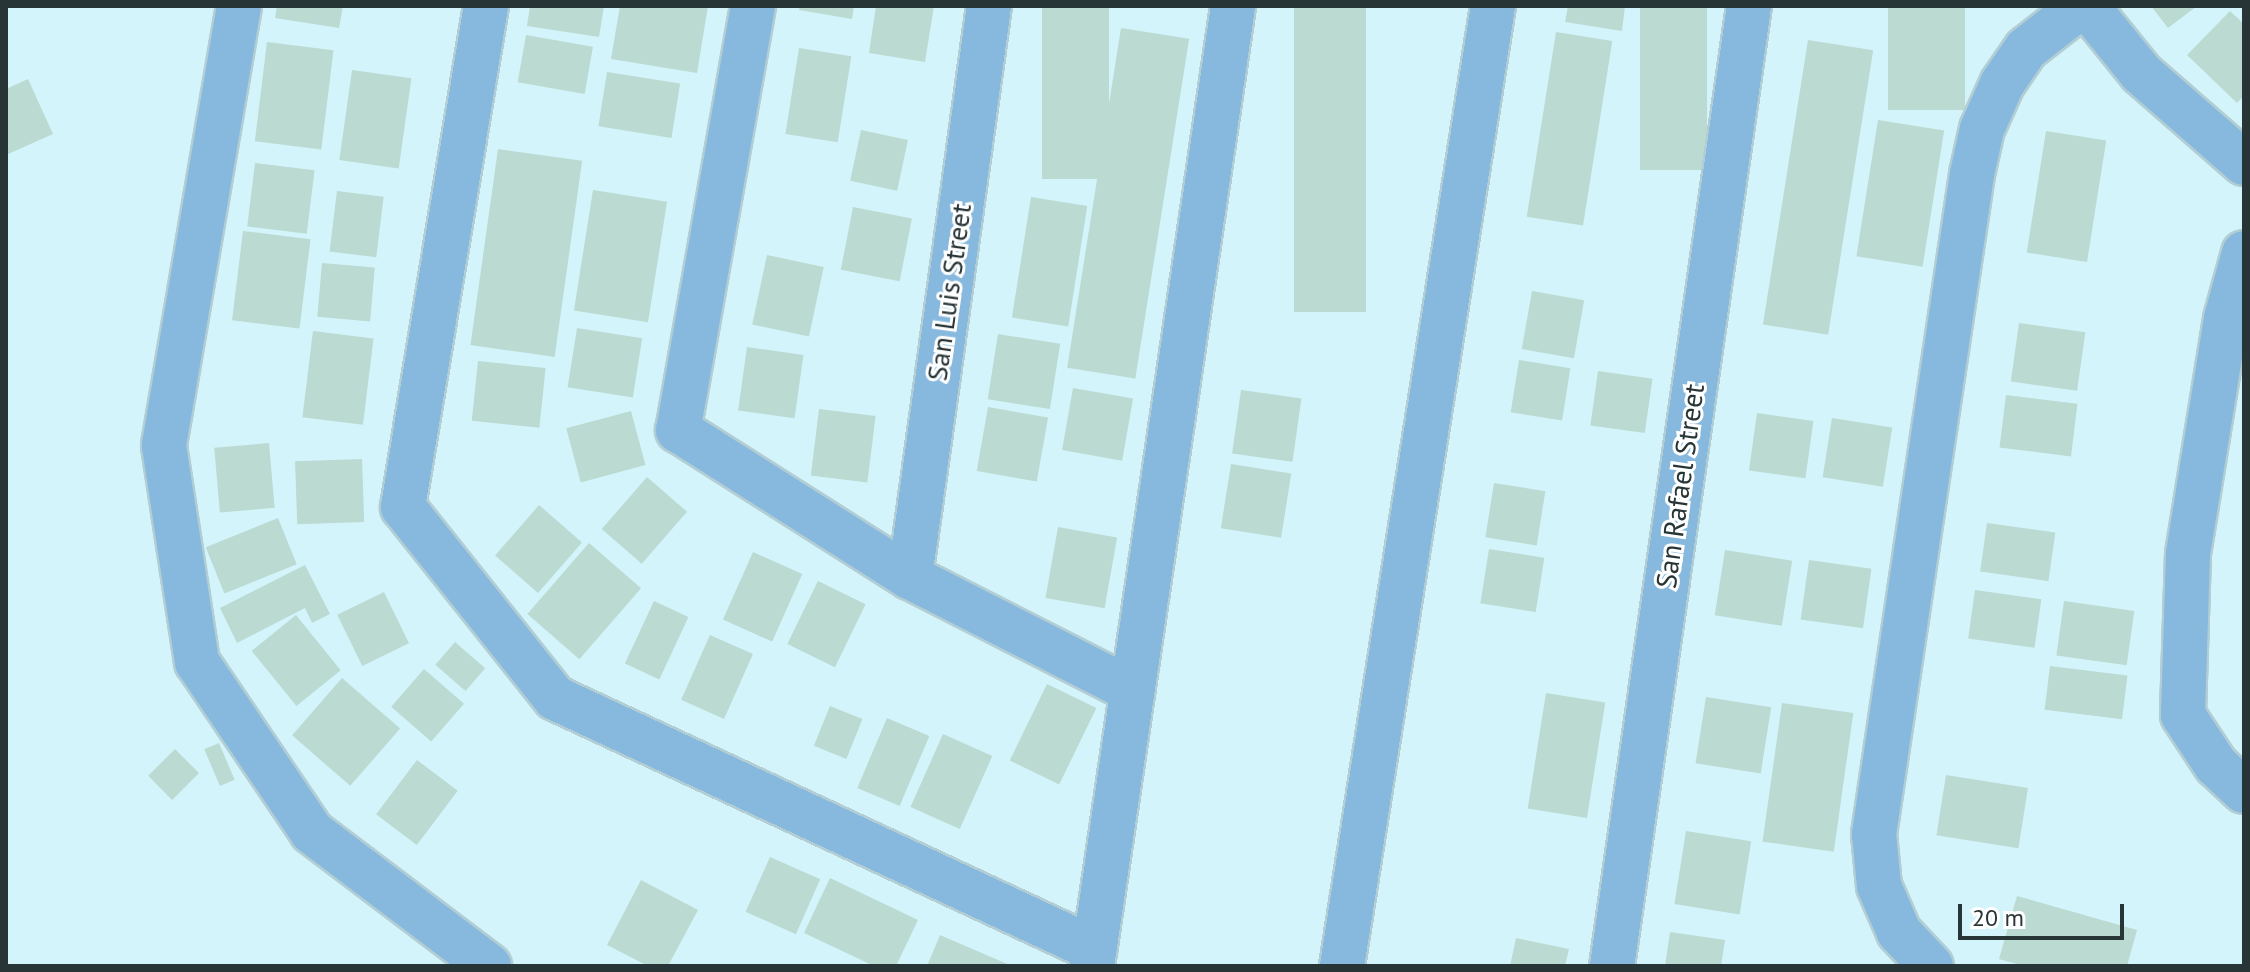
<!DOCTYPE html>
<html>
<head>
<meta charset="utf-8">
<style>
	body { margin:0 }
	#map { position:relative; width:2250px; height:972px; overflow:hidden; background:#d4f4fb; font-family:"PT Sans",sans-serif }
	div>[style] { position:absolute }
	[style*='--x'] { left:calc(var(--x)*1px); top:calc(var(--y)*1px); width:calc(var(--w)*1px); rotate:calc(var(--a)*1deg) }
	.building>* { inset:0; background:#bbdad2; transform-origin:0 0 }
	.roads { filter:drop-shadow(2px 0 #b2ced4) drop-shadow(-2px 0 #b2ced4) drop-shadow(0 2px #b2ced4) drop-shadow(0 -2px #b2ced4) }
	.street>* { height:44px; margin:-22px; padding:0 22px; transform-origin:22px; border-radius:22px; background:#87b8de }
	span { translate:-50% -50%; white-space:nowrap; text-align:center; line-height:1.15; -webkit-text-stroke:6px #fff; paint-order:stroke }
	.street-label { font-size:28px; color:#283537 }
	.frame { position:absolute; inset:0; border:8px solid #283537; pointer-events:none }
	.scale { position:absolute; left:1958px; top:904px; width:166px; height:36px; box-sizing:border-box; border:4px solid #283537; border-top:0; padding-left:10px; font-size:24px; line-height:28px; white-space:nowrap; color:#283537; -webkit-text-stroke:6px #fff; paint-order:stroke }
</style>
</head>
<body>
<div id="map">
	<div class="building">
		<div style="clip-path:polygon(277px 6px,343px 6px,339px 28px,275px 18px)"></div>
		<div style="clip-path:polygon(530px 6px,604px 6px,599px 37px,527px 26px)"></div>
		<div style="clip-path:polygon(620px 6px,708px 6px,697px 73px,611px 59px)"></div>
		<div style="clip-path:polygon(800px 6px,854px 6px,852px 19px,799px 10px)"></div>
		<div style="clip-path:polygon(876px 6px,934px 6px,925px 62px,869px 53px)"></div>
		<div style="left:1042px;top:6px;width:67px;height:173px"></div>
		<div style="left:1294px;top:6px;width:72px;height:306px"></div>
		<div style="clip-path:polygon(1568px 6px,1625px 6px,1622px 31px,1565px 22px)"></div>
		<div style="left:1640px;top:6px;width:67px;height:164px"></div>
		<div style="left:1888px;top:6px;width:77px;height:104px"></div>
		<div style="clip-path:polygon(2151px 6px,2197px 6px,2168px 28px)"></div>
		<div style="clip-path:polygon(2230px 11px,2244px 24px,2244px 96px,2237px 103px,2187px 55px)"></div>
		<div style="left:1121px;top:28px;width:69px;height:344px;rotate:9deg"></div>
		<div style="left:1556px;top:32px;width:57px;height:187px;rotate:9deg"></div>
		<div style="left:526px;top:35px;width:68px;height:48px;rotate:10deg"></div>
		<div style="left:1808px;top:40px;width:66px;height:288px;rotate:9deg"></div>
		<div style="left:267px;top:42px;width:67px;height:100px;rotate:7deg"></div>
		<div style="left:799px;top:48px;width:53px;height:87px;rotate:9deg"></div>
		<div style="left:352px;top:70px;width:60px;height:91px;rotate:8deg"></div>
		<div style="left:607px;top:72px;width:74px;height:55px;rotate:9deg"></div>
		<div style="clip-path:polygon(28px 79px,53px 134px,6px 155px,6px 89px)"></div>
		<div style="left:1878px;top:120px;width:67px;height:138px;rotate:9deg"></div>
		<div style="left:861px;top:130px;width:48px;height:52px;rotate:12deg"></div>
		<div style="left:2046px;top:131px;width:61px;height:123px;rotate:9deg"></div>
		<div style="left:498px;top:149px;width:85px;height:198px;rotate:8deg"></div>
		<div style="left:255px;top:163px;width:60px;height:64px;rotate:7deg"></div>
		<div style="left:593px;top:190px;width:75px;height:122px;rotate:9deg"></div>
		<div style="left:337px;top:191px;width:47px;height:61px;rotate:7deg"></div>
		<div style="left:1031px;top:197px;width:57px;height:122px;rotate:9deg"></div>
		<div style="left:853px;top:207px;width:60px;height:64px;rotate:11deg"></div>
		<div style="left:243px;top:231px;width:68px;height:90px;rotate:7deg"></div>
		<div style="left:767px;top:255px;width:58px;height:71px;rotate:12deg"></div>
		<div style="left:322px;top:263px;width:53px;height:54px;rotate:5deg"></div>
		<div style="left:1532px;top:291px;width:53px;height:59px;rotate:10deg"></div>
		<div style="left:2019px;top:323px;width:67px;height:59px;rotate:8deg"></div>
		<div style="left:577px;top:328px;width:66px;height:60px;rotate:9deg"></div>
		<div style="left:313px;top:331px;width:61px;height:87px;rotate:7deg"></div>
		<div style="left:998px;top:334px;width:63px;height:66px;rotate:9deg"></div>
		<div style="left:747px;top:347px;width:57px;height:64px;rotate:8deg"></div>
		<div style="left:1519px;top:360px;width:52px;height:53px;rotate:9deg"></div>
		<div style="left:478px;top:361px;width:68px;height:60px;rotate:6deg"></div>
		<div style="left:1598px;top:371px;width:55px;height:55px;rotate:8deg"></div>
		<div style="left:1073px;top:388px;width:61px;height:63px;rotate:10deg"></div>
		<div style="left:1241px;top:390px;width:61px;height:64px;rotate:8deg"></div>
		<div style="left:2006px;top:395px;width:72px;height:53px;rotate:7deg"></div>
		<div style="left:988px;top:407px;width:61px;height:65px;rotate:10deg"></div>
		<div style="left:819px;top:409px;width:57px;height:67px;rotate:7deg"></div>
		<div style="left:631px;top:411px;width:56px;height:67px;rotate:75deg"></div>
		<div style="left:1757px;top:413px;width:57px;height:58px;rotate:8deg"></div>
		<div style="left:1832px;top:418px;width:61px;height:60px;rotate:9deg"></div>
		<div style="left:269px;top:443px;width:65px;height:55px;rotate:85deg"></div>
		<div style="left:362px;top:459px;width:63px;height:67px;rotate:88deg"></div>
		<div style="left:1231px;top:464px;width:61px;height:65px;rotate:9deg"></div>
		<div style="left:647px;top:477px;width:53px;height:69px;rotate:41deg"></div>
		<div style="left:1494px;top:483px;width:52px;height:55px;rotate:9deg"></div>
		<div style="left:539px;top:505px;width:57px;height:67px;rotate:41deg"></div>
		<div style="left:278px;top:518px;width:50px;height:78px;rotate:68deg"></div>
		<div style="left:1987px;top:523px;width:69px;height:49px;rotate:8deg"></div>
		<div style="left:1058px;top:527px;width:60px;height:72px;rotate:10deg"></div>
		<div style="left:589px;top:543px;width:69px;height:94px;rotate:41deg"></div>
		<div style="left:1489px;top:549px;width:56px;height:55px;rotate:9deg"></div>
		<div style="left:1725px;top:550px;width:68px;height:66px;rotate:9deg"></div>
		<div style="left:753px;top:552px;width:54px;height:74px;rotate:24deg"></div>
		<div style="left:1809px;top:560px;width:63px;height:60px;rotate:8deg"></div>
		<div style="clip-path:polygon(305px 565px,330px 614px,312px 623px,305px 608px,237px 643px,220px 608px)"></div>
		<div style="left:818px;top:581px;width:53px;height:70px;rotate:26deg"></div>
		<div style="left:1975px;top:590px;width:67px;height:49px;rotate:8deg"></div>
		<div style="left:384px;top:592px;width:57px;height:52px;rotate:64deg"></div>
		<div style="left:654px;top:601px;width:38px;height:69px;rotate:25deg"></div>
		<div style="left:2064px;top:601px;width:71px;height:55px;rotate:8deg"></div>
		<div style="left:296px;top:615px;width:71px;height:57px;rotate:51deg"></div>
		<div style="left:710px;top:635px;width:47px;height:71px;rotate:24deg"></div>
		<div style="left:455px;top:642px;width:40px;height:30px;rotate:41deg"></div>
		<div style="left:2050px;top:666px;width:78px;height:44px;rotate:7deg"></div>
		<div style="left:424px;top:669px;width:53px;height:50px;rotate:41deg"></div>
		<div style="left:342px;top:678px;width:77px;height:76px;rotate:41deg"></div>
		<div style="left:1047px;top:684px;width:55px;height:85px;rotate:26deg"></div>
		<div style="left:1546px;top:693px;width:60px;height:117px;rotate:9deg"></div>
		<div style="left:1706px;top:697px;width:66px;height:67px;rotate:9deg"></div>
		<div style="left:1782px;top:703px;width:72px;height:140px;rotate:8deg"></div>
		<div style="left:830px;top:706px;width:35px;height:43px;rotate:22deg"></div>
		<div style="left:887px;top:718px;width:46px;height:76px;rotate:23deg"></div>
		<div style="left:943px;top:734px;width:54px;height:80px;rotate:24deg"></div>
		<div style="left:219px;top:743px;width:40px;height:16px;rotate:67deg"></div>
		<div style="left:175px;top:749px;width:34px;height:38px;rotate:45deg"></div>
		<div style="left:417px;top:760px;width:51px;height:68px;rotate:37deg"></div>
		<div style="left:1946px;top:775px;width:83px;height:61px;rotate:9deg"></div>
		<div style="left:1686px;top:831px;width:66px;height:74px;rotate:9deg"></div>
		<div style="left:770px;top:857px;width:55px;height:60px;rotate:24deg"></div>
		<div style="clip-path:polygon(830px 878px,918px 920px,896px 966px,874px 966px,804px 933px)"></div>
		<div style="clip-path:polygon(641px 880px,698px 910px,668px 966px,648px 966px,607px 945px)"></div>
		<div style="clip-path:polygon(2017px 896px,2137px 930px,2127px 966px,2024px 966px,1999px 959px)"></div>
		<div style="clip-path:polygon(1670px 932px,1725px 940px,1721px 966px,1665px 966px)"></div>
		<div style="clip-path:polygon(940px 935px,1012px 966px,927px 966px)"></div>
		<div style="clip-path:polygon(1516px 938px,1569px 949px,1565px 966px,1510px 966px)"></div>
	</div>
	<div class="roads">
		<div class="street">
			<div style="--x:239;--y:6;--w:446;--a:99.7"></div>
			<div style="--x:164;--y:446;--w:219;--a:81.3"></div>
			<div style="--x:197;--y:662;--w:205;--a:55.9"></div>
			<div style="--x:312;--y:832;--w:222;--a:37.1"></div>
			<div style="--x:486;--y:6;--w:508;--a:99.41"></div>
			<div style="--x:403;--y:507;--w:244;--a:51.5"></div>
			<div style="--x:555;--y:698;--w:595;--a:24.97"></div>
			<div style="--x:753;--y:6;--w:431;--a:100"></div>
			<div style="--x:678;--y:430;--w:275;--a:32.4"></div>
			<div style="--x:910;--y:577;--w:249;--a:27"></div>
			<div style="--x:2087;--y:6;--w:86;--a:51.1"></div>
			<div style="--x:2141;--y:73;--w:137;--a:41.1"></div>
			<div style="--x:2244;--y:253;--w:68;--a:105.3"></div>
			<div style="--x:2226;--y:319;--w:238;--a:99.2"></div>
			<div style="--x:2188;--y:554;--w:161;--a:91.8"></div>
			<div style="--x:2183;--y:715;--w:60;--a:56.6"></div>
			<div style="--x:2216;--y:765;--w:38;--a:43"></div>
			<div style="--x:910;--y:577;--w:576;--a:-82.12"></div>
			<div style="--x:1092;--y:966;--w:970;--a:-81.64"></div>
			<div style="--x:1342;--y:966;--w:972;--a:-81.06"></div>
			<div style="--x:1612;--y:966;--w:970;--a:-81.88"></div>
			<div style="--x:1931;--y:966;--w:47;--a:-133.3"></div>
			<div style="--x:1899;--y:932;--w:50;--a:-113.5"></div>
			<div style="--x:1879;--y:886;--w:52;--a:-95.5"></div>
			<div style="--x:1874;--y:834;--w:667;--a:-81.55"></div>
			<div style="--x:1972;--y:174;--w:46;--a:-77.5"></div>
			<div style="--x:1982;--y:129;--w:49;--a:-66"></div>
			<div style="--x:2002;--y:84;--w:42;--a:-55.6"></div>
			<div style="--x:2026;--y:49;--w:70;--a:-38"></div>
		</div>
	</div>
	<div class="street-label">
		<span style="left:949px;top:292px;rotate:-82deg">San Luis Street</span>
		<span style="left:1680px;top:486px;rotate:-82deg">San Rafael Street</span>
	</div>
	<div class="frame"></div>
	<div class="scale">20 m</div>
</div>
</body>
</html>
